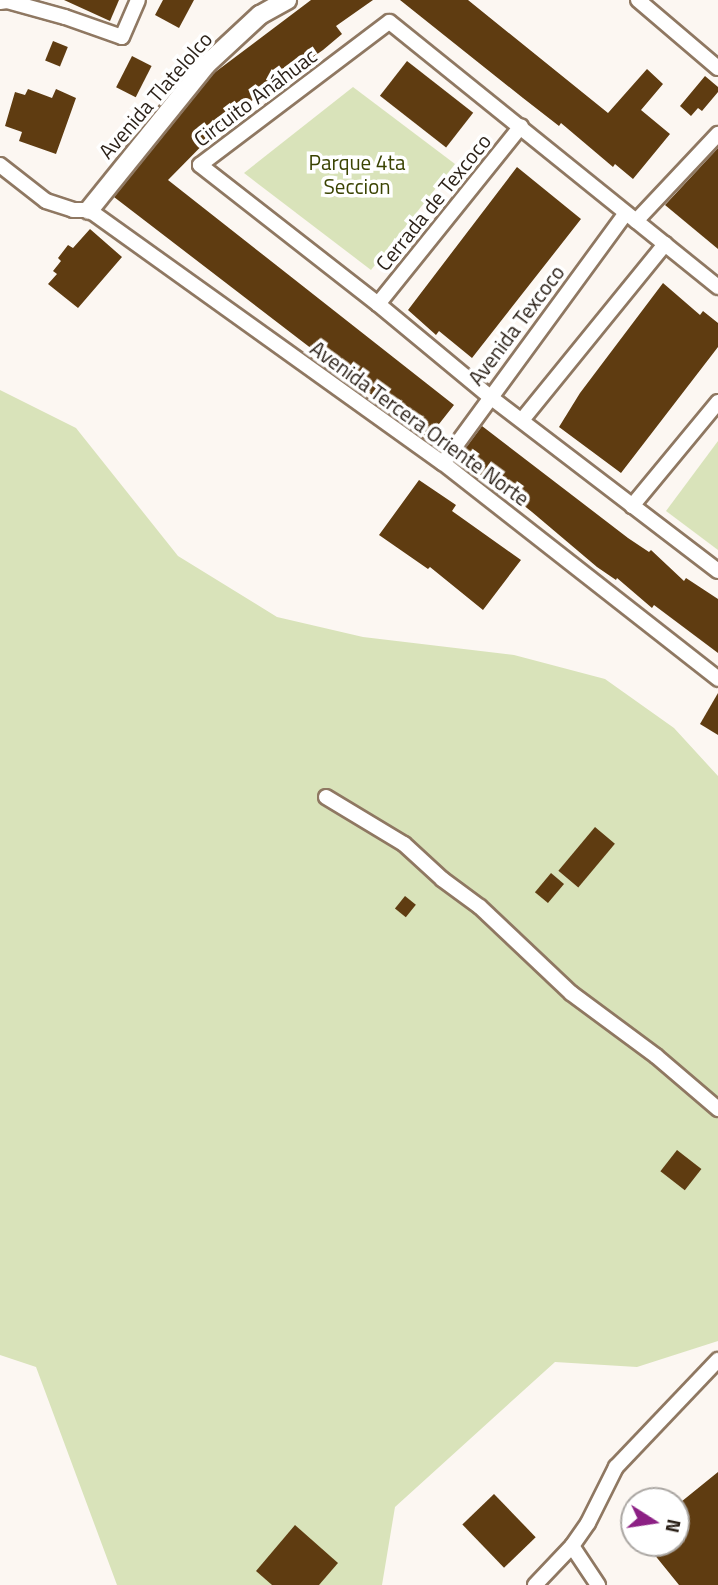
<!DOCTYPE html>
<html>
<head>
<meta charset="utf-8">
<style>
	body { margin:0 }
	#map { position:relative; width:718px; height:1585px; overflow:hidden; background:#fcf7f2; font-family:"Titillium Web",sans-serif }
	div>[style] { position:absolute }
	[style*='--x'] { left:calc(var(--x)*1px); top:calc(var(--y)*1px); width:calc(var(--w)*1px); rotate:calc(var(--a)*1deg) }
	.green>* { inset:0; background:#d9e3ba }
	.building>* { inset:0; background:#5f3c11; transform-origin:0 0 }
	.roads { filter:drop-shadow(2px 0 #8f7862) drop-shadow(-2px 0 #8f7862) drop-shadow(0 2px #8f7862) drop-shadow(0 -2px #8f7862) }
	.minor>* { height:14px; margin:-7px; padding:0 7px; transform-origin:7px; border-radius:7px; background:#fff }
	.tertiary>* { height:18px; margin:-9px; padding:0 9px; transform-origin:9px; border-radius:9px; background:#fff }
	span { translate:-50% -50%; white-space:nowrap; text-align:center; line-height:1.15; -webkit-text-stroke:7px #fff; paint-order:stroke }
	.street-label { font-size:21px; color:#2c2219 }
	.park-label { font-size:21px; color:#3a4302 }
	.north { position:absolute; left:620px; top:1487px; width:70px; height:70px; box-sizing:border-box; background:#fff; border:2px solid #aba7a3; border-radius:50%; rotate:102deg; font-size:19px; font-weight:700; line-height:28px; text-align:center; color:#2c2219 }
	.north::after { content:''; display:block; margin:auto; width:24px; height:32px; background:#8c2084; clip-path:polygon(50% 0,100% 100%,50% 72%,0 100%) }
</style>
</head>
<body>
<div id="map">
	<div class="green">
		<div style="clip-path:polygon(353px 87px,455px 164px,371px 270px,244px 173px)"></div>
		<div style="clip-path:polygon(0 390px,76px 428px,178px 556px,277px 617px,363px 637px,514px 655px,605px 679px,674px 728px,718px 776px,718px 1341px,637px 1367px,555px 1362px,395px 1507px,382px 1585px,117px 1585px,36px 1367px,0 1355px)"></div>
		<div style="clip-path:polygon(718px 441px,718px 550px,666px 511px)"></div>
	</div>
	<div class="building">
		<div style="clip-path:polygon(64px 0,119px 0,110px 21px)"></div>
		<div style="clip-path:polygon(163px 0,194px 0,179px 28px,155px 15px)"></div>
		<div style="clip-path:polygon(311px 0,373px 0,336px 26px,342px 34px,323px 50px,233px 114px,168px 180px,454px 405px,428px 438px,114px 197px,214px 73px)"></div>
		<div style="clip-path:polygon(400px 0,468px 0,608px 113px,647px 69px,663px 84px,641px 110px,670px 134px,633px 179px,615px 164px,613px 167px,561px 123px,559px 126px,523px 98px)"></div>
		<div style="left:53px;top:41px;width:16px;height:21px;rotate:22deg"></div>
		<div style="left:132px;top:56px;width:22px;height:35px;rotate:27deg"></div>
		<div style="left:407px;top:61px;width:84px;height:44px;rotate:38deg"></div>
		<div style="clip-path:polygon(705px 76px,718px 87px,718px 92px,702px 111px,698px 108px,691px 116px,680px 106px)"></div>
		<div style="clip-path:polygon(28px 89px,52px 98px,56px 89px,76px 98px,56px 154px,19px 141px,22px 132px,5px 126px,15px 92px,25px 95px)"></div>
		<div style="clip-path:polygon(718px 148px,718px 249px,665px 205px)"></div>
		<div style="clip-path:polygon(517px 167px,581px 219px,472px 358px,439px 331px,436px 335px,408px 310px)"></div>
		<div style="clip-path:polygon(90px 229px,122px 257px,78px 308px,48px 284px,57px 274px,53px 271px,61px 261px,58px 258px,68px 245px,73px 248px)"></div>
		<div style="clip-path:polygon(663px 283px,700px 315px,703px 311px,718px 323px,718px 347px,621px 473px,559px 427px,580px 393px)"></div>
		<div style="clip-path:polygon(482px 426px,628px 538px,649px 552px,651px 550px,684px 581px,686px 578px,718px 599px,718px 653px,654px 605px,652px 608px,617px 578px,616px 580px,597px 567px,532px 512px,508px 493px,506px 496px,459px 457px)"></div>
		<div style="clip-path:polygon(419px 480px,456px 505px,452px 511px,521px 560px,483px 610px,430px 567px,428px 569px,379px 535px)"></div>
		<div style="clip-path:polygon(718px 693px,718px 735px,700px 724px)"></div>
		<div style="left:595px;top:827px;width:26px;height:57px;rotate:40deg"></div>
		<div style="left:551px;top:873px;width:17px;height:25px;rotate:40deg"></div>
		<div style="left:405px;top:896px;width:14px;height:16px;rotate:39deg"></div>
		<div style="left:677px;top:1150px;width:31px;height:27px;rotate:38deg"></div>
		<div style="clip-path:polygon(718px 1472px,718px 1585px,679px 1585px,645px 1543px,676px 1543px,676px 1506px)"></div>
		<div style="left:494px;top:1494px;width:60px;height:44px;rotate:46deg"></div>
		<div style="clip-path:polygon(295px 1525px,338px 1563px,319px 1585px,272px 1585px,256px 1571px)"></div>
	</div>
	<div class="roads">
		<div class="minor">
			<div style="--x:638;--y:0;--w:105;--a:40.4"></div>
			<div style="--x:0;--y:2;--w:7;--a:-8"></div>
			<div style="--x:7;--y:1;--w:60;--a:15.4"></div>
			<div style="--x:65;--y:17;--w:60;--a:19.3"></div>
			<div style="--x:122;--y:37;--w:40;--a:-66.6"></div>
			<div style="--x:0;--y:165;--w:58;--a:38"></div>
			<div style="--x:46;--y:201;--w:28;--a:18"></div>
			<div style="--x:73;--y:210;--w:16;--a:0"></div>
			<div style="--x:89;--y:210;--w:435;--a:35.6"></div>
			<div style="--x:443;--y:463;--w:350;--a:38.1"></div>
			<div style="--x:636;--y:221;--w:120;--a:-46.7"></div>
			<div style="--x:718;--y:287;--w:422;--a:-141.1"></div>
			<div style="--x:389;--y:22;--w:237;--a:142.9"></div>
			<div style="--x:200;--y:165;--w:226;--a:38"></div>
			<div style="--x:378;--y:304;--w:144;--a:39.7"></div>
			<div style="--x:489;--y:396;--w:288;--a:37.4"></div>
			<div style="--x:378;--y:304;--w:228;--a:-51.2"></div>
			<div style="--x:522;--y:420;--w:227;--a:-50.9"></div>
			<div style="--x:443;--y:463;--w:308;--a:-53.8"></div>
			<div style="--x:632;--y:506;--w:135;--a:-50.4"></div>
			<div style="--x:326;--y:797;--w:91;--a:31.1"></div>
			<div style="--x:404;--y:844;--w:52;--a:42.6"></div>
			<div style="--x:442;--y:879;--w:47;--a:36.4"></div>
			<div style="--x:480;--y:907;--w:125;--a:43.4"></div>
			<div style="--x:571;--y:993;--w:106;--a:36.5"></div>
			<div style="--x:656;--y:1056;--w:82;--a:40.5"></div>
			<div style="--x:572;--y:1546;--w:47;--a:56.3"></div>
			<div style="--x:535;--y:1585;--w:54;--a:-46.5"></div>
			<div style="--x:572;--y:1546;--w:28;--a:-55"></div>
			<div style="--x:588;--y:1523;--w:63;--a:-63.4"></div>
			<div style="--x:616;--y:1467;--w:148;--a:-46.4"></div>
		</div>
		<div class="tertiary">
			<div style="--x:89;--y:210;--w:186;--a:-51.1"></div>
			<div style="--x:206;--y:65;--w:74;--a:-42.8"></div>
			<div style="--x:260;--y:15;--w:31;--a:-29"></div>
		</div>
	</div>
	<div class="street-label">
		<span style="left:155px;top:95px;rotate:-49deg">Avenida Tlatelolco</span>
		<span style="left:255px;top:97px;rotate:-37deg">Circuito Anáhuac</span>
		<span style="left:433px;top:202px;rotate:-51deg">Cerrada de Texcoco</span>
		<span style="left:516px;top:325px;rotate:-53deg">Avenida Texcoco</span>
		<span style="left:420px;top:423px;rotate:36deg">Avenida Tercera Oriente Norte</span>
	</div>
	<div class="park-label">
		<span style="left:357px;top:174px">Parque 4ta<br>Seccion</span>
	</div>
	<div class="north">N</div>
</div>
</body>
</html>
